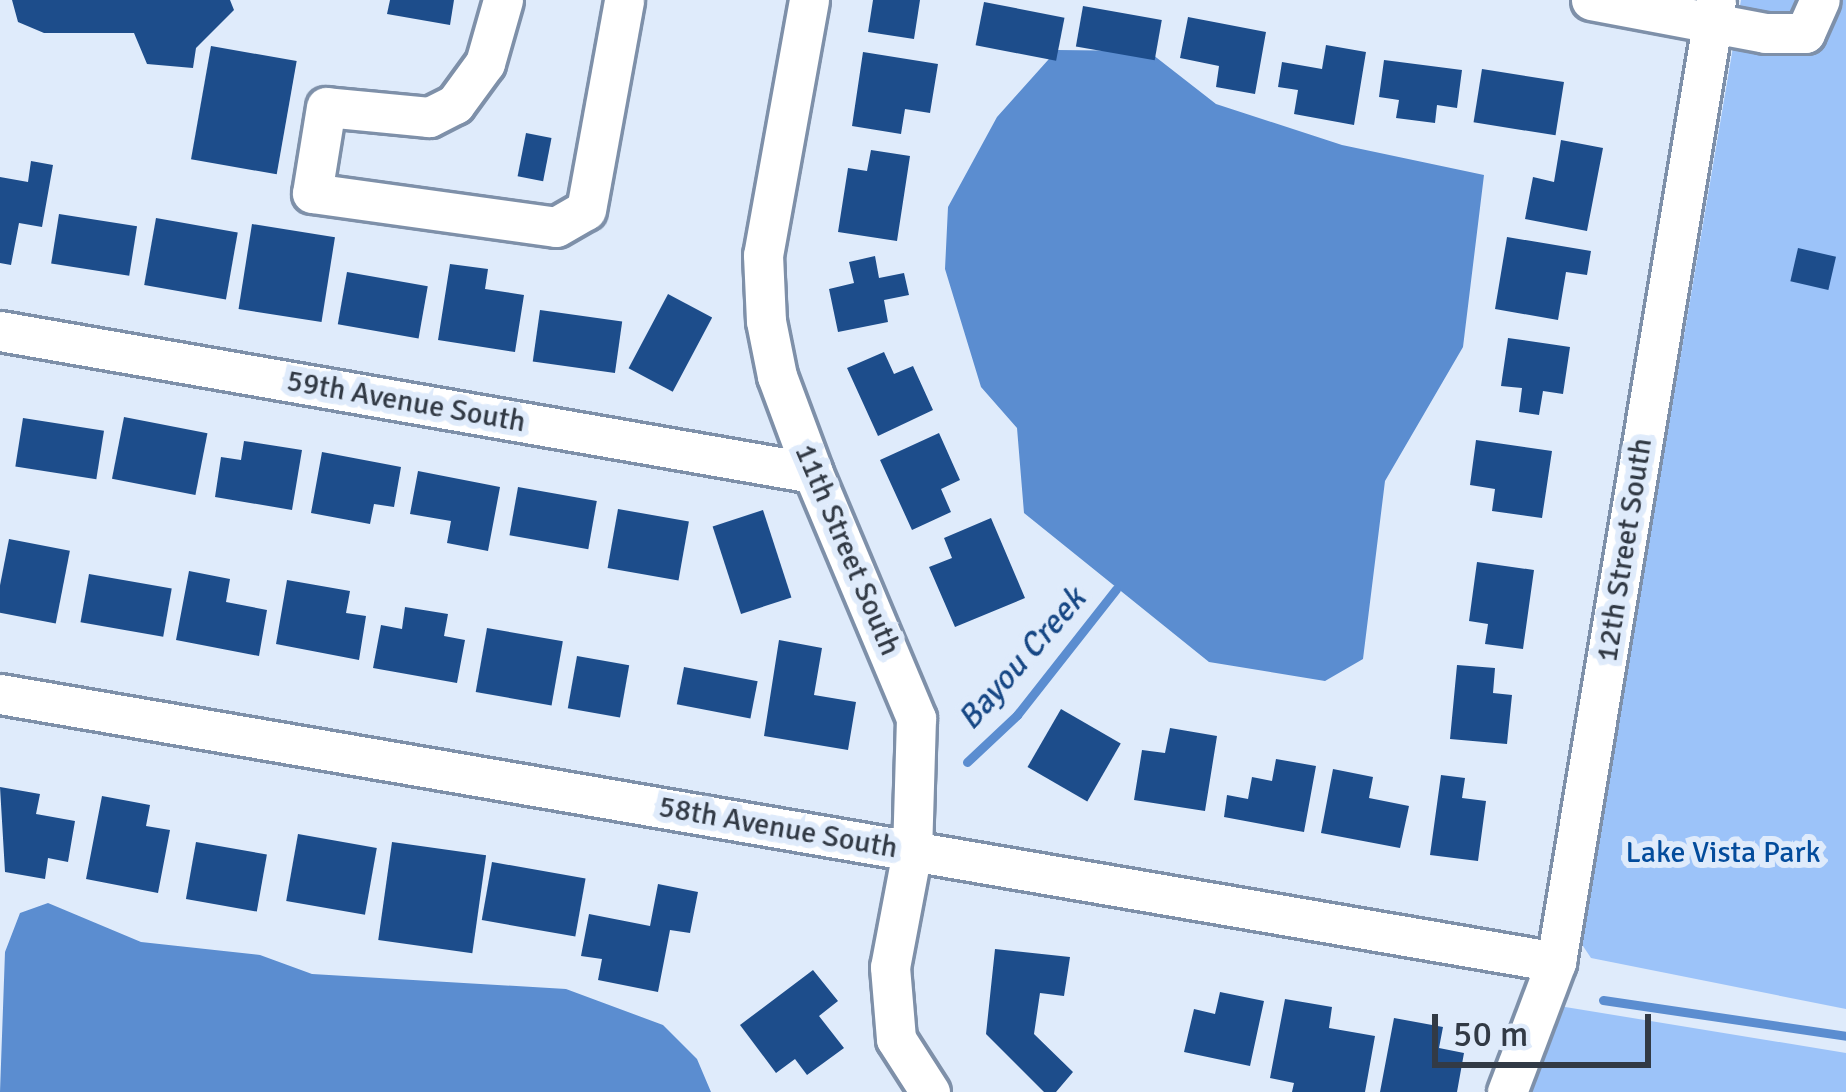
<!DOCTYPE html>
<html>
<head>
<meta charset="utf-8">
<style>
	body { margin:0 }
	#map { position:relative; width:1846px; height:1092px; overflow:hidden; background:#dfebfb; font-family:Signika,sans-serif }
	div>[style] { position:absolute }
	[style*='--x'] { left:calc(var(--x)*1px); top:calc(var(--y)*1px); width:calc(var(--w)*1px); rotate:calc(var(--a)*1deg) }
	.green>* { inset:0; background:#9cc3f9 }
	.water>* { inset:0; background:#5b8dd0 }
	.stream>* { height:9px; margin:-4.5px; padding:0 4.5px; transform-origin:4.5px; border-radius:4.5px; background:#5b8dd0 }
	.building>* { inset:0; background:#1d4d8b; transform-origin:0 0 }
	.roads { filter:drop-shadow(3px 0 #7e90a9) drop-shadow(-3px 0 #7e90a9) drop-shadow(0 3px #7e90a9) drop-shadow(0 -3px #7e90a9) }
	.minor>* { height:39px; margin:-19.5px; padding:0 19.5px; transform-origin:19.5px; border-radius:19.5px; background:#fff }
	span { translate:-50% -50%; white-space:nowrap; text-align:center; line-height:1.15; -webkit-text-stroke:12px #dfebfb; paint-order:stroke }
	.street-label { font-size:30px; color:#323a45 }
	.park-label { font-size:30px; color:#034c9c }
	.water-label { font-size:33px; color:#164785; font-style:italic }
	.scale { position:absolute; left:1432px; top:1014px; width:219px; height:54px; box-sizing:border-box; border:6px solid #323a45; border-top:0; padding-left:15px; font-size:36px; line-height:42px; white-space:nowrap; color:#323a45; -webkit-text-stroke:9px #dfebfb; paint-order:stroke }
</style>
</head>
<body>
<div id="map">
	<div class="green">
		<div style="clip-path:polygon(1741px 0,1846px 0,1846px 1009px,1591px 958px,1581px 943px)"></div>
		<div style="clip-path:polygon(1553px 1005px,1846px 1053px,1846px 1092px,1524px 1092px)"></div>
	</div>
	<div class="water">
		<div style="clip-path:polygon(1057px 50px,1148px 51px,1216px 104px,1342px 145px,1484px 175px,1463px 347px,1385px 481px,1363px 659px,1325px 681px,1209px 662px,1024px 513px,1017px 428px,981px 387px,945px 269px,948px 207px,997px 117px)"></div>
		<div style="clip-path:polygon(48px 903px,141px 942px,260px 955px,312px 974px,566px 989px,663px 1025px,697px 1059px,711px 1092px,0 1092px,5px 952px,20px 913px)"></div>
	</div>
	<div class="stream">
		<div style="--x:967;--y:762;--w:69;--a:-43.2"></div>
		<div style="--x:1017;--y:715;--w:160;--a:-51.8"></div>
		<div style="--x:1603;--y:1000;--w:246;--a:8.4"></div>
	</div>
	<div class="building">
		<div style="clip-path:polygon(12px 0,230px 0,234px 10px,196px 48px,193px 68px,147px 64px,134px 33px,44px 33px,18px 22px)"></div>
		<div style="clip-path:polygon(390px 0,454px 0,450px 25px,387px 14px)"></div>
		<div style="clip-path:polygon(873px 0,920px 0,914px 39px,868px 32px)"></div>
		<div style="left:984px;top:2px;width:82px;height:44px;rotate:11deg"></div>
		<div style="left:1083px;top:6px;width:80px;height:41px;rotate:10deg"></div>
		<div style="clip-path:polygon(1188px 17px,1266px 32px,1255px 94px,1216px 87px,1219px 66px,1180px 58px)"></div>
		<div style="clip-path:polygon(1326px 45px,1366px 52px,1354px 125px,1294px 114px,1298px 90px,1278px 87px,1282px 62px,1322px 69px)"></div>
		<div style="left:211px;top:46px;width:87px;height:115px;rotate:10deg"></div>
		<div style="clip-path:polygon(863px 52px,938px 64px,930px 113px,905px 109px,901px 134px,852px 126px)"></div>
		<div style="clip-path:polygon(1384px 60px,1462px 70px,1457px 108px,1437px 105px,1435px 123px,1396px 118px,1399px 100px,1379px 97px)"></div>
		<div style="left:1482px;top:69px;width:83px;height:54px;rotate:9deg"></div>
		<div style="left:526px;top:133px;width:26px;height:44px;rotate:11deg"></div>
		<div style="clip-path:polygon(1561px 140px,1603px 148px,1587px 231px,1525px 219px,1533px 177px,1554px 182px)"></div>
		<div style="clip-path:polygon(871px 150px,910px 156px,897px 241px,838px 232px,848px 168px,867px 171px)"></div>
		<div style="clip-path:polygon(31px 161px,53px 165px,42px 227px,19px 223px,11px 265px,0 263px,0 177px,28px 182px)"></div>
		<div style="left:59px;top:214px;width:79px;height:50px;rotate:9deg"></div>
		<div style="left:156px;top:218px;width:83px;height:68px;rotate:10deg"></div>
		<div style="left:252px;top:224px;width:84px;height:86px;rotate:9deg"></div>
		<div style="clip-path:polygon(1507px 237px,1591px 251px,1587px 275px,1566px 272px,1558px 320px,1495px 309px)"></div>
		<div style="left:1798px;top:248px;width:39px;height:34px;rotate:13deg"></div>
		<div style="clip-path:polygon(875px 256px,879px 278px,904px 273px,909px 295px,884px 300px,888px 322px,838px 332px,829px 289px,854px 283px,849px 262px)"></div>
		<div style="clip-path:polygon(450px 264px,488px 269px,485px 289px,524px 295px,515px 352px,438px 340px)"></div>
		<div style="left:347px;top:272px;width:82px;height:53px;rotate:10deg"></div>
		<div style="left:668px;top:294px;width:50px;height:84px;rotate:28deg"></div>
		<div style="left:540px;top:310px;width:83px;height:52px;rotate:8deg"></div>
		<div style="clip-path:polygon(1508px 338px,1570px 347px,1563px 394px,1543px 391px,1539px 415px,1519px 412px,1522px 388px,1501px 386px)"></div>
		<div style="clip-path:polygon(884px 352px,894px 374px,913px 366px,933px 410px,878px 436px,847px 368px)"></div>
		<div style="left:124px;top:417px;width:85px;height:63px;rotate:11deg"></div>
		<div style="left:23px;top:418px;width:82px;height:49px;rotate:9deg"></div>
		<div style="clip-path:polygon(939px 433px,960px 480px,941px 489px,951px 512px,912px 530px,880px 460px)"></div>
		<div style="clip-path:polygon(1476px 440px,1552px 451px,1542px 518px,1492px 511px,1495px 489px,1470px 485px)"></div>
		<div style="clip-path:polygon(244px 441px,302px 450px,292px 510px,215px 497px,221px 457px,241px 460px)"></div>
		<div style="clip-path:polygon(322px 452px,401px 467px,394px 507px,374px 504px,370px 524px,311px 513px)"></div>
		<div style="clip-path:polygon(418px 471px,500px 487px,488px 551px,447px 543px,451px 521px,410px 514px)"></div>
		<div style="left:518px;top:487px;width:80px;height:49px;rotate:10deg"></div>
		<div style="left:618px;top:509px;width:72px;height:60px;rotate:10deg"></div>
		<div style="left:763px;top:510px;width:92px;height:53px;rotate:72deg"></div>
		<div style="clip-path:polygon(991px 518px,1025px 598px,955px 627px,929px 567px,952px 558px,944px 538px)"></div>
		<div style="left:9px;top:539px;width:62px;height:74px;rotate:11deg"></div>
		<div style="clip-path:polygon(1477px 562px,1534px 570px,1523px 649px,1485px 644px,1488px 624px,1469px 621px)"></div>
		<div style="clip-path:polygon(189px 571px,230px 579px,226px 602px,267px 610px,259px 656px,176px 640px)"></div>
		<div style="left:89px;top:574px;width:84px;height:49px;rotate:10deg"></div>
		<div style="clip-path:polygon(287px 580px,350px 591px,346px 613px,366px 616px,359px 660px,276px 644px)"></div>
		<div style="clip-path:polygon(405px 607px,448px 614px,444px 636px,465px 640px,457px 683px,373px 668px,381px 625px,402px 629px)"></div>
		<div style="left:487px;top:628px;width:77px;height:65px;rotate:10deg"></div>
		<div style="clip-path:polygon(779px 640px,822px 648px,814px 695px,856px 702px,848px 750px,764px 736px)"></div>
		<div style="left:577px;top:656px;width:53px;height:53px;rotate:10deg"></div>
		<div style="clip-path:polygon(1457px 665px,1495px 668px,1493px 693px,1512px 695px,1507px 744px,1450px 739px)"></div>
		<div style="left:684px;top:667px;width:75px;height:38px;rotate:11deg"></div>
		<div style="left:1061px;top:709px;width:69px;height:67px;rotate:30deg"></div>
		<div style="clip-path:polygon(1170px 728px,1217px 736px,1205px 811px,1134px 800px,1142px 750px,1165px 753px)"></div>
		<div style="clip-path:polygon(1276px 759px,1316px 766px,1304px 832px,1224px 817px,1227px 795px,1248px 799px,1252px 777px,1272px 781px)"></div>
		<div style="clip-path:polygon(1333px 769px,1373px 777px,1369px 798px,1409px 806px,1400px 848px,1321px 833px)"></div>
		<div style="clip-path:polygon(1441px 775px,1465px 778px,1462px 798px,1486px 801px,1478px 861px,1430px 855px)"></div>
		<div style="clip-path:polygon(0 787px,40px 794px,36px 814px,75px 821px,68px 862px,48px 858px,45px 879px,5px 872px)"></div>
		<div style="clip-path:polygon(102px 796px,150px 805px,146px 826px,170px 830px,158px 893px,86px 879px)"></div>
		<div style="left:298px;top:834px;width:80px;height:68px;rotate:10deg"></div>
		<div style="left:196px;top:842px;width:72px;height:58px;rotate:10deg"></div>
		<div style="left:392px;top:842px;width:95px;height:99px;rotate:8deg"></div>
		<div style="left:492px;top:862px;width:95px;height:59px;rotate:10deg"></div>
		<div style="clip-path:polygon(658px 884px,698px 892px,690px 933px,670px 930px,658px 992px,598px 980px,602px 959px,581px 956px,589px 914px,650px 926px)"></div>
		<div style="clip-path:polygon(995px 949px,1070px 957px,1064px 996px,1040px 993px,1034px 1034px,1073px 1072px,1056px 1092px,1044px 1092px,986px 1034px)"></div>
		<div style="clip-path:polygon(813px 970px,838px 1001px,819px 1016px,844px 1048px,807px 1075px,795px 1059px,776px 1073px,740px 1025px)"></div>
		<div style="clip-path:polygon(1220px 992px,1264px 1001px,1250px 1066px,1184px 1052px,1194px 1009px,1215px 1014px)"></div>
		<div style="clip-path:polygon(1285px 999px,1332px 1007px,1329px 1028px,1375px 1036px,1365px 1092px,1292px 1092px,1294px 1083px,1270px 1078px)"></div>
		<div style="clip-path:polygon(1394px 1018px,1443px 1027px,1439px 1048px,1464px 1053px,1457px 1092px,1380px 1092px)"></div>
	</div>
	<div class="roads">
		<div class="minor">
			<div style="--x:503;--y:0;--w:66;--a:105.9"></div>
			<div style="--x:485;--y:63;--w:51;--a:126.2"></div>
			<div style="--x:455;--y:104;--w:29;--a:153"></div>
			<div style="--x:429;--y:117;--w:103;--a:-174.5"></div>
			<div style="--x:326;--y:107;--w:87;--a:99.2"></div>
			<div style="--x:312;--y:193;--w:246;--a:7.9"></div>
			<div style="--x:556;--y:227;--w:34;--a:-30"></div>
			<div style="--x:586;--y:210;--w:213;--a:-79.7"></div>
			<div style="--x:809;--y:0;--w:259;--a:100.2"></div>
			<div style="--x:763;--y:255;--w:66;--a:87.4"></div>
			<div style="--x:766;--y:321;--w:56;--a:78.7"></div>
			<div style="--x:777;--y:376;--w:103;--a:69.6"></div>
			<div style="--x:813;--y:473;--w:266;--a:67.2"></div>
			<div style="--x:916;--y:718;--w:133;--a:91.7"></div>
			<div style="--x:912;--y:851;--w:118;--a:100.7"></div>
			<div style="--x:890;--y:967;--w:72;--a:85.2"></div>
			<div style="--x:896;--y:1039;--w:63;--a:57.3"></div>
			<div style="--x:1591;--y:0;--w:177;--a:10.7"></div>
			<div style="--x:1765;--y:33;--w:40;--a:0"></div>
			<div style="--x:1805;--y:33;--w:36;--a:-66"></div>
			<div style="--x:0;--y:331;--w:825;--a:9.91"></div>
			<div style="--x:0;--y:694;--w:1579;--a:9.77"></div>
			<div style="--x:1507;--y:1092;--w:139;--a:-69.3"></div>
			<div style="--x:1556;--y:962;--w:975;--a:-80.56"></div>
		</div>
	</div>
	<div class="street-label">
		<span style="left:406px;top:402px;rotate:10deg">59th Avenue South</span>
		<span style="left:847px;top:550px;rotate:67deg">11th Street South</span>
		<span style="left:1625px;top:550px;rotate:-81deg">12th Street South</span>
		<span style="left:778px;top:828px;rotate:10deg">58th Avenue South</span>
	</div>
	<div class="park-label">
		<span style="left:1723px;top:853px">Lake Vista Park</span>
	</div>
	<div class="water-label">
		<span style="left:1022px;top:659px;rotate:-49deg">Bayou Creek</span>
	</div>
	<div class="scale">50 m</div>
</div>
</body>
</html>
